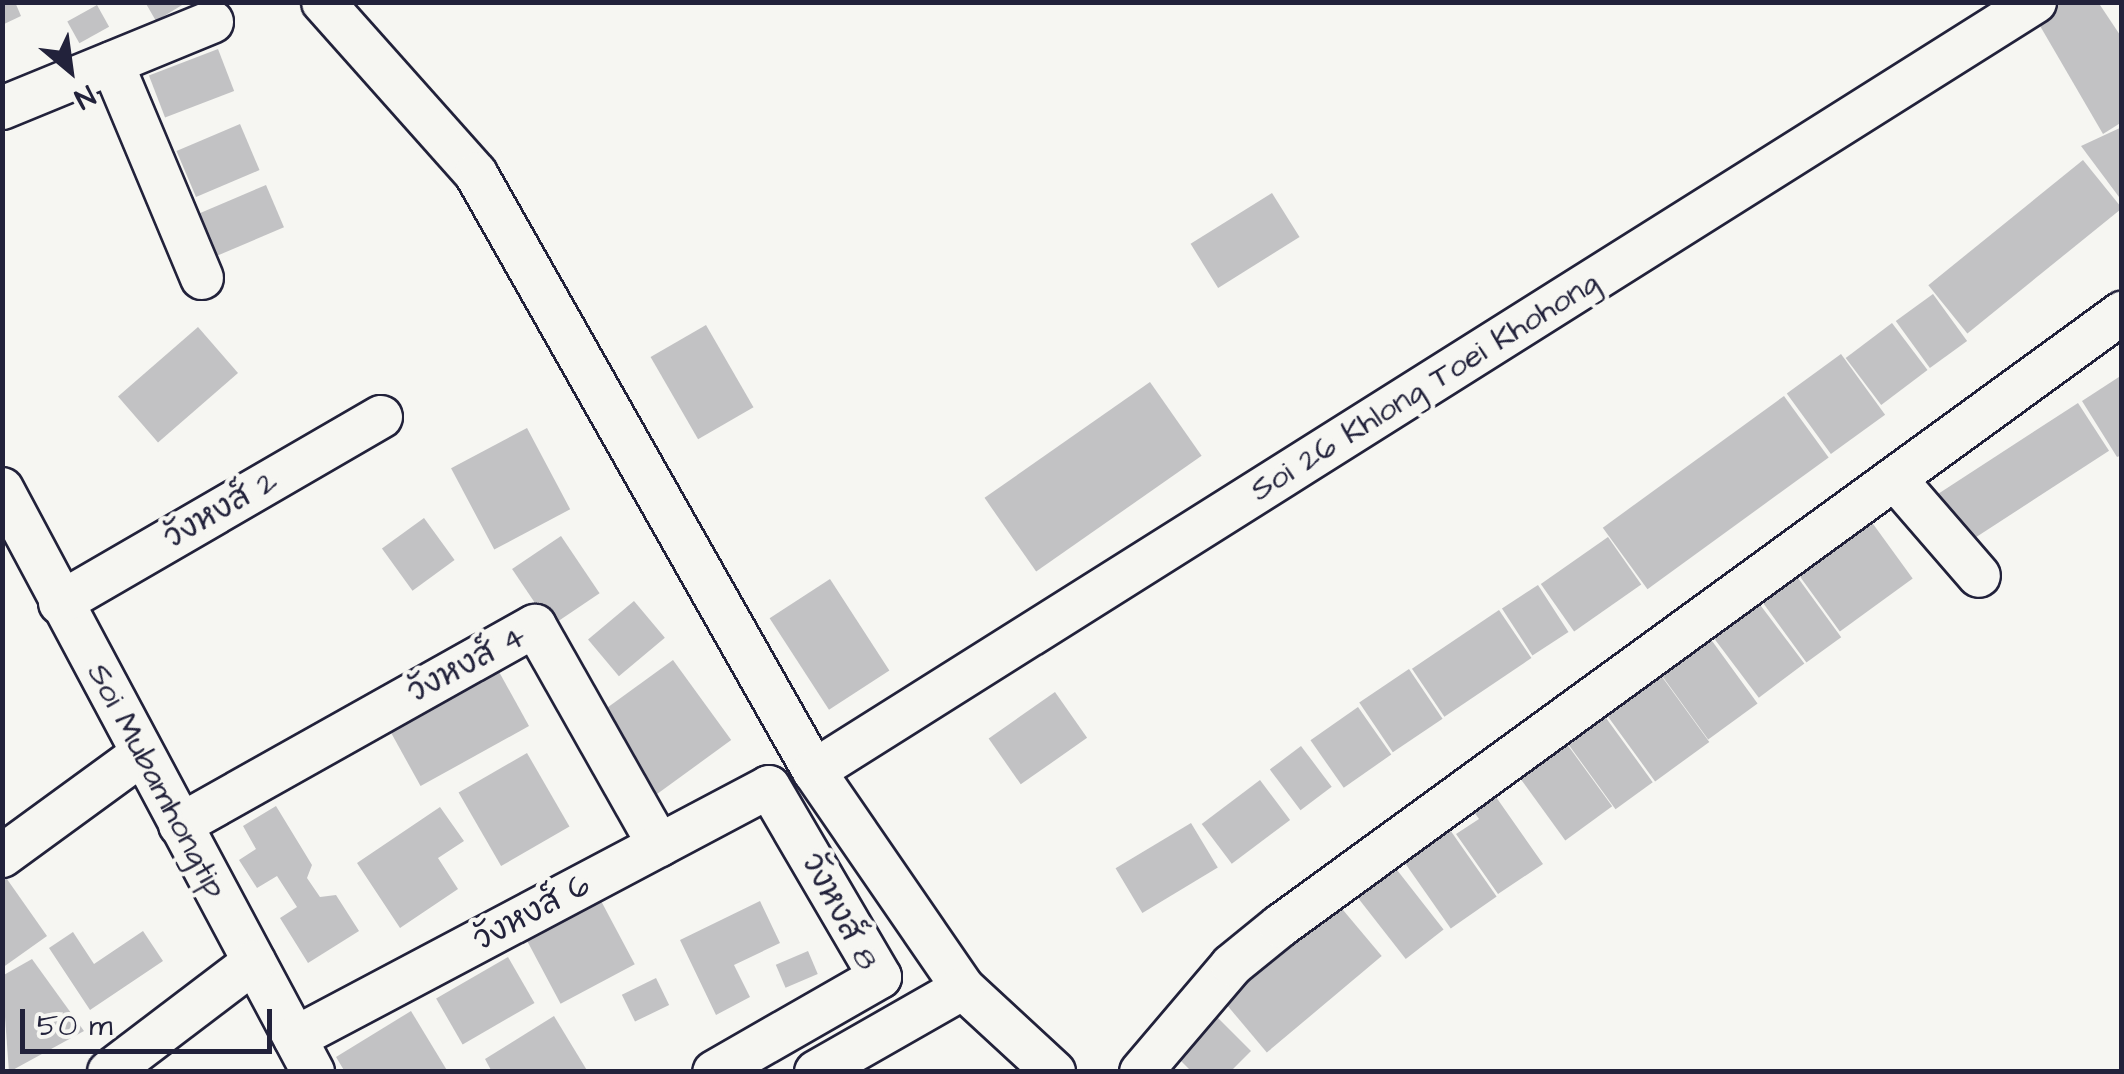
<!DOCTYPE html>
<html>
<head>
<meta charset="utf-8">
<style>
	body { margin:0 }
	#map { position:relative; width:2124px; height:1074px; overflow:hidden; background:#f6f6f2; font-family:"Architects Daughter","Playpen Sans Thai",sans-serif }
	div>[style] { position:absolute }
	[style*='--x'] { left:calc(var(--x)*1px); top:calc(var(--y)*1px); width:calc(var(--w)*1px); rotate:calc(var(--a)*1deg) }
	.building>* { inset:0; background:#c2c2c4; transform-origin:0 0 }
	.roads { filter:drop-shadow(2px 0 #22223b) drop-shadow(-2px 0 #22223b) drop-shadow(0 2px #22223b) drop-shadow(0 -2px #22223b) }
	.minor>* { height:42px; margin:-21px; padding:0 21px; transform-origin:21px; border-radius:21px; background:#f6f6f2 }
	span { translate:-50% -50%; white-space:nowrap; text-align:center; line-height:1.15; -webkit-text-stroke:9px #f6f6f2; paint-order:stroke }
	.street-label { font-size:32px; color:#22223b }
	.frame { position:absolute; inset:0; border:5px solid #22223b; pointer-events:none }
	.north { position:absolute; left:20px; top:20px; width:100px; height:100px; -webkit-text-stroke:8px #f6f6f2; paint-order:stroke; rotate:151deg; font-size:28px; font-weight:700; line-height:40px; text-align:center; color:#22223b }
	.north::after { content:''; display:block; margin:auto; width:35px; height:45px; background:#22223b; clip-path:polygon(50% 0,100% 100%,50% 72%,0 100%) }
	.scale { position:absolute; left:20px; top:1009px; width:252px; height:45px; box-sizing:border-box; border:5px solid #22223b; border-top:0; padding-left:12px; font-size:30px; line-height:35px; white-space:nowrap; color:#22223b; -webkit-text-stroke:8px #f6f6f2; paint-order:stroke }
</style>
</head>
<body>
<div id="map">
	<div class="building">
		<div style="clip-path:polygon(2px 2px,15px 2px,21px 16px,2px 25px)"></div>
		<div style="clip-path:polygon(145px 2px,187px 2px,156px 21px)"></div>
		<div style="clip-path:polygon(2061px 2px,2098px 2px,2122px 38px,2122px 122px,2103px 134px,2036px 19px)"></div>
		<div style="left:97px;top:5px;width:25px;height:34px;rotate:61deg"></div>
		<div style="left:218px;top:49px;width:45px;height:74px;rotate:69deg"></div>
		<div style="left:240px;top:124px;width:50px;height:69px;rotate:67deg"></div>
		<div style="clip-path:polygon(2122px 127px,2122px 201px,2081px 146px)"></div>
		<div style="left:2083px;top:160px;width:62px;height:199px;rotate:51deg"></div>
		<div style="left:266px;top:185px;width:46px;height:72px;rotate:67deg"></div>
		<div style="left:1272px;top:193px;width:52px;height:96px;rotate:58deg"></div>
		<div style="left:1933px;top:294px;width:58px;height:46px;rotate:54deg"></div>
		<div style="left:1892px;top:323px;width:59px;height:58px;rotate:53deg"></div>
		<div style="left:706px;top:325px;width:95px;height:64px;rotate:60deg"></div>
		<div style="left:198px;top:327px;width:61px;height:106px;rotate:49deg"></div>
		<div style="left:1841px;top:354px;width:75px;height:67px;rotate:54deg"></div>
		<div style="clip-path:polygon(2122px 375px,2122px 455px,2117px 457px,2082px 401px)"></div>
		<div style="left:1150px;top:382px;width:90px;height:202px;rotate:55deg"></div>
		<div style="left:1784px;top:396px;width:76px;height:224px;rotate:54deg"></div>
		<div style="left:2078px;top:403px;width:57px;height:167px;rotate:57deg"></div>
		<div style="left:527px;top:428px;width:92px;height:86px;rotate:62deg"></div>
		<div style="left:1868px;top:517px;width:76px;height:90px;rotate:54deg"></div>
		<div style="left:424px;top:518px;width:52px;height:52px;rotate:54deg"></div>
		<div style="left:561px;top:536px;width:69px;height:59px;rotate:56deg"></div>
		<div style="left:1608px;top:537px;width:58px;height:82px;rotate:55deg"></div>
		<div style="left:1793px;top:571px;width:82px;height:43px;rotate:54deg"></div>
		<div style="left:830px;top:579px;width:109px;height:72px;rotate:57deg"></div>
		<div style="left:1538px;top:585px;width:56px;height:43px;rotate:57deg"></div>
		<div style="left:1755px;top:598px;width:82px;height:57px;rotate:53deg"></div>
		<div style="left:634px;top:601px;width:48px;height:60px;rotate:50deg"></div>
		<div style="left:1499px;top:610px;width:58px;height:105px;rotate:56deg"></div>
		<div style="left:1707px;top:634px;width:86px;height:61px;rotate:54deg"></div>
		<div style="left:673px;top:660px;width:99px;height:95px;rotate:54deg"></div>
		<div style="left:1409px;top:669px;width:60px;height:60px;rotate:56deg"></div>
		<div style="left:498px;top:670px;width:64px;height:124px;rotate:61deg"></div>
		<div style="left:1657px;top:670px;width:89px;height:67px;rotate:54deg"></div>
		<div style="left:1055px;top:692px;width:56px;height:81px;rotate:55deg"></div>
		<div style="left:1358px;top:707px;width:58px;height:58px;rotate:55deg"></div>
		<div style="left:1601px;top:711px;width:88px;height:46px;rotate:54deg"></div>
		<div style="left:1564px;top:740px;width:82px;height:58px;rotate:54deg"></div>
		<div style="left:1301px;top:746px;width:51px;height:39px;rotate:53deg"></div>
		<div style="left:527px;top:753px;width:85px;height:79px;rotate:60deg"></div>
		<div style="left:1260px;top:780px;width:50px;height:73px;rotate:53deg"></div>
		<div style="clip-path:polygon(1489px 787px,1543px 864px,1498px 894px,1456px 834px,1479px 819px,1467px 802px)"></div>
		<div style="clip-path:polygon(276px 806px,312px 865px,307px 878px,320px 897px,336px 895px,359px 931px,308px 963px,280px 918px,297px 907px,277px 876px,257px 888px,239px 860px,256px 849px,243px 826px)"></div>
		<div style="clip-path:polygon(440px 807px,464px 841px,438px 858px,458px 889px,400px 928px,357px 863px)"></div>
		<div style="left:1441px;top:817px;width:97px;height:56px;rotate:55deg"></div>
		<div style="left:1191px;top:823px;width:52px;height:88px;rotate:59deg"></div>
		<div style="left:1390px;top:861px;width:87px;height:48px;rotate:52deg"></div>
		<div style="clip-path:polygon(2px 872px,47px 936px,2px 968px)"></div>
		<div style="left:600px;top:899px;width:74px;height:84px;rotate:62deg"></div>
		<div style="clip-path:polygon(760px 901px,780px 943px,734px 965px,750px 997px,716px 1015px,680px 940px)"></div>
		<div style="left:1338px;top:904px;width:68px;height:150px;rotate:50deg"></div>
		<div style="clip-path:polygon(143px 931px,163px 961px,90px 1010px,49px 948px,73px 932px,94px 964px)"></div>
		<div style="left:808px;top:951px;width:25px;height:35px;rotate:67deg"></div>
		<div style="left:508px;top:957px;width:53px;height:83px;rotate:60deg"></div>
		<div style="clip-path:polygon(32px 959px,84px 1031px,9px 1072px,2px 976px)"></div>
		<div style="left:656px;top:978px;width:30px;height:38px;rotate:64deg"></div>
		<div style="clip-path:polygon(411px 1011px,448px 1072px,345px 1072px,336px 1057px)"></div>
		<div style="clip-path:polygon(1215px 1015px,1251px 1051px,1230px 1072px,1192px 1072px,1175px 1055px)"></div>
		<div style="clip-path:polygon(554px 1016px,588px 1072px,492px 1072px,485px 1059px)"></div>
	</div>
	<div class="roads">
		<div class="minor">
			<div style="--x:323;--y:2;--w:230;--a:48.3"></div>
			<div style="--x:476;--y:174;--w:686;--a:60.48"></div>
			<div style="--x:814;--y:771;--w:263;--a:55.5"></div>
			<div style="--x:963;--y:988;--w:124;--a:42.7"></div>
			<div style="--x:112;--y:63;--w:233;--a:67.3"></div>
			<div style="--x:2;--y:108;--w:227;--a:-22.3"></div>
			<div style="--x:1895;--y:479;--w:128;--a:49.1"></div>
			<div style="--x:2;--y:489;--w:661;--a:61.92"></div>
			<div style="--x:60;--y:603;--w:371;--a:-30.1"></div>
			<div style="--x:814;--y:771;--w:1443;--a:-32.2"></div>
			<div style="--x:180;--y:825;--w:407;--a:-29.3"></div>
			<div style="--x:535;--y:626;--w:252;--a:60.5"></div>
			<div style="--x:2;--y:856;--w:173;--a:-36.1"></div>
			<div style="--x:295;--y:1038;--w:536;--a:-27.9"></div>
			<div style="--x:769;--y:787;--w:220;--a:59.7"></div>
			<div style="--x:880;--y:977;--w:191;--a:150.2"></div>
			<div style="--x:109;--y:1072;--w:182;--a:-37.2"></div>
			<div style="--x:816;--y:1072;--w:169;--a:-29.7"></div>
			<div style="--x:1141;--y:1072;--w:140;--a:-49.6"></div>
			<div style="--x:1232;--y:965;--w:62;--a:-39.1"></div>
			<div style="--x:1280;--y:926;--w:1042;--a:-36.06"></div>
		</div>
	</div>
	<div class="street-label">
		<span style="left:1425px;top:387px;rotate:-32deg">Soi 26 Khlong Toei Khohong</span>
		<span style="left:221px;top:510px;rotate:-30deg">วังหงส์ 2</span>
		<span style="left:467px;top:665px;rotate:-28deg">วังหงส์ 4</span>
		<span style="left:156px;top:781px;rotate:62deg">Soi Mubamhongtip</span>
		<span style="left:839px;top:912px;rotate:62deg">วังหงส์ 8</span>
		<span style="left:532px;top:913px;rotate:-28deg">วังหงส์ 6</span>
	</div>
	<div class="frame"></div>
	<div class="north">N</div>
	<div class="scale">50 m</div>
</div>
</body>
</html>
